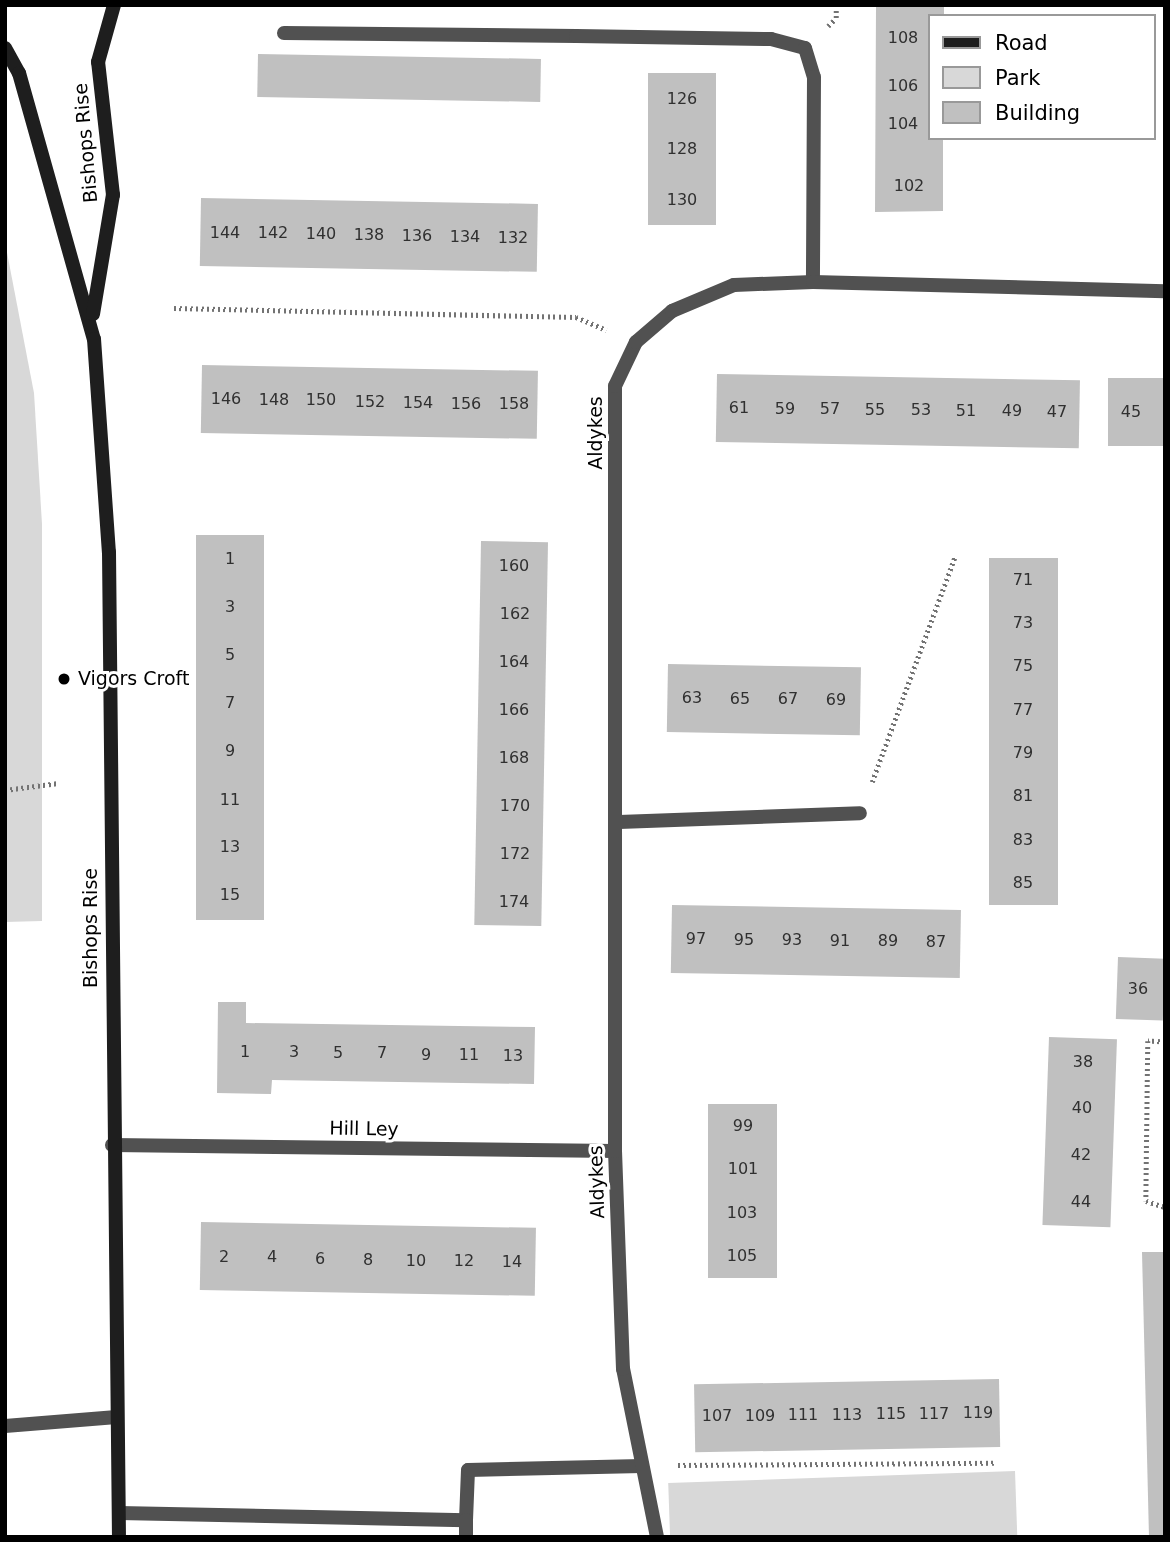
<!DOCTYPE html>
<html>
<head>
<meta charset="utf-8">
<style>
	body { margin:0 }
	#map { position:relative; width:1170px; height:1542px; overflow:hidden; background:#fff; font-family:"DejaVu Sans",sans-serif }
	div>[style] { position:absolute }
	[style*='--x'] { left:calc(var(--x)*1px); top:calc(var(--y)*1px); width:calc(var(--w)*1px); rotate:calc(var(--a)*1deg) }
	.green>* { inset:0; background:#d8d8d8; transform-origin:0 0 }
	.building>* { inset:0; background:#c0c0c0; transform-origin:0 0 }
	.path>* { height:4.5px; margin-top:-2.25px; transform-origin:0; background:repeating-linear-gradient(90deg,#737373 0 2px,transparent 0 5.5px) }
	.lane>* { height:14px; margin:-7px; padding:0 7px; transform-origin:7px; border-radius:7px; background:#515151 }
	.street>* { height:14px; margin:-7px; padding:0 7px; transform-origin:7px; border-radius:7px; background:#515151 }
	.secondary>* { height:14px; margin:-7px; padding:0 7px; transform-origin:7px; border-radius:7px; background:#1e1e1e }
	.dots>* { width:19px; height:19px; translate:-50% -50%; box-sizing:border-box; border:4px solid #fff; border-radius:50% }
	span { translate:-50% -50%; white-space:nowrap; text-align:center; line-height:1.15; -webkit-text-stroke:6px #fff; paint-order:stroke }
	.number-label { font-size:16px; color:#303030 }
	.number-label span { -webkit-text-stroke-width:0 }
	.street-label { font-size:19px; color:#000 }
	.poi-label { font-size:19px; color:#000 }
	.left { translate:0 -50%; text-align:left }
	.frame { position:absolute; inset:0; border:7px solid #000; pointer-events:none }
	.legend { position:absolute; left:928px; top:14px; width:228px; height:126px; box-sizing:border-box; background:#fff; border:2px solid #999; margin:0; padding:9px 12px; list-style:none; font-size:21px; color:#000 }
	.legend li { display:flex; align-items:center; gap:14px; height:35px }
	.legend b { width:35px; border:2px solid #999 }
</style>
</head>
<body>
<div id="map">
	<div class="green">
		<div style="clip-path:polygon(5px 242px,34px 393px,42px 524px,42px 921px,5px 922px)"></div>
		<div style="left:1015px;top:1471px;width:66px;height:347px;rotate:88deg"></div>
	</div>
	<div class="building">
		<div style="clip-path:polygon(876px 5px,944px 5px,944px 16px,930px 16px,930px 138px,943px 138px,943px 211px,875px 212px)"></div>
		<div style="left:258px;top:54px;width:283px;height:43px;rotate:1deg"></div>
		<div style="left:716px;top:73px;width:152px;height:68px;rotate:90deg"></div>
		<div style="left:201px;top:198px;width:337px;height:68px;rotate:1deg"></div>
		<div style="left:202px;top:365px;width:336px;height:68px;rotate:1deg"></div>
		<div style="left:717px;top:374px;width:363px;height:68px;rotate:1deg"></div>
		<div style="left:1108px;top:378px;width:57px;height:68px"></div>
		<div style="left:196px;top:535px;width:68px;height:385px"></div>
		<div style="left:481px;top:541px;width:67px;height:384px;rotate:1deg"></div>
		<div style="left:989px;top:558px;width:69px;height:347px"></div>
		<div style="left:668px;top:664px;width:193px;height:68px;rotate:1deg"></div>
		<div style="left:672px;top:905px;width:289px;height:68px;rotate:1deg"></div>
		<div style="left:1118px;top:957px;width:47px;height:62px;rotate:2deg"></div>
		<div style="clip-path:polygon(218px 1002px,246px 1002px,246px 1023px,535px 1027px,534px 1084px,272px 1080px,271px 1094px,217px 1093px)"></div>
		<div style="left:1049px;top:1037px;width:68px;height:188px;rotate:2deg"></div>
		<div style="left:708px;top:1104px;width:69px;height:174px"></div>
		<div style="left:201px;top:1222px;width:335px;height:68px;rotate:1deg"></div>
		<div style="clip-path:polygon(1142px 1252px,1165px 1252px,1165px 1537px,1149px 1537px)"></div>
		<div style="left:999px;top:1379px;width:68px;height:305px;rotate:89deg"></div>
	</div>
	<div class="path">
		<div style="--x:828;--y:26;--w:11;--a:-45"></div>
		<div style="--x:836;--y:18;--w:13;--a:-90"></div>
		<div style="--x:174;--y:308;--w:402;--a:1.3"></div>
		<div style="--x:576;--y:317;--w:33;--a:23"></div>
		<div style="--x:872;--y:782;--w:240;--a:-69.8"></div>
		<div style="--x:5;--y:790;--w:54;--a:-7.4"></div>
		<div style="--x:1165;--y:1042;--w:17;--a:-177"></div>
		<div style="--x:1148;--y:1041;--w:160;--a:90.7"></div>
		<div style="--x:1146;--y:1201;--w:20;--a:18"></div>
		<div style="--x:678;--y:1465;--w:317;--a:-0.4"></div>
	</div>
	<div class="lane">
		<div style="--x:284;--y:33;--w:292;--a:0.6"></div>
		<div style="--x:119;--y:1513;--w:347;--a:1.2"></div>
		<div style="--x:466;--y:1520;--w:50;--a:-87.7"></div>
		<div style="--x:468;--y:1470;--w:174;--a:-1.3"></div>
		<div style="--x:466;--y:1520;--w:17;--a:90"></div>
	</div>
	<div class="street">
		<div style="--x:576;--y:36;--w:195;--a:0.9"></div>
		<div style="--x:771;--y:39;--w:35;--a:15"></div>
		<div style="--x:805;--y:48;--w:30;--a:73"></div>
		<div style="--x:814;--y:77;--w:205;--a:90.3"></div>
		<div style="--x:619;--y:822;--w:241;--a:-2.1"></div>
		<div style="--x:112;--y:1145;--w:503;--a:0.68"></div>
		<div style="--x:5;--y:1426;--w:112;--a:-4.6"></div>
		<div style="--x:657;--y:1537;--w:171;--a:-101.4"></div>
		<div style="--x:623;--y:1369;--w:218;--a:-92.1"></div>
		<div style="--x:615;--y:1151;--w:765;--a:-90"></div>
		<div style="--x:615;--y:386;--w:49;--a:-64.5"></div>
		<div style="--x:636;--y:342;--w:48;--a:-40.7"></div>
		<div style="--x:672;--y:311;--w:67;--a:-22.8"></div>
		<div style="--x:734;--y:285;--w:79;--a:-2.2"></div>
		<div style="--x:813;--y:282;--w:352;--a:1.5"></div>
	</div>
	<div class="secondary">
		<div style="--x:5;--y:48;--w:29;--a:61"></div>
		<div style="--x:19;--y:73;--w:276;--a:74.3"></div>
		<div style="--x:94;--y:339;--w:214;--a:86"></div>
		<div style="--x:109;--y:552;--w:985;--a:89.42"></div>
		<div style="--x:93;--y:314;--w:121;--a:-80.5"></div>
		<div style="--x:113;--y:195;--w:134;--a:-96.4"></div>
		<div style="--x:98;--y:62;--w:59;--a:-74.3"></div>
	</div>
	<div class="dots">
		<div style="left:64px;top:679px;background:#000"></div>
	</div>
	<div class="number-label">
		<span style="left:903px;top:38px">108</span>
		<span style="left:903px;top:86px">106</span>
		<span style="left:682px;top:99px">126</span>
		<span style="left:903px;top:124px">104</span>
		<span style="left:682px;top:149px">128</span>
		<span style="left:909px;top:186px">102</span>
		<span style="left:682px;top:200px">130</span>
		<span style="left:225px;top:233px">144</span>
		<span style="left:273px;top:233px">142</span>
		<span style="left:321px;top:234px">140</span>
		<span style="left:369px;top:235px">138</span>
		<span style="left:417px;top:236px">136</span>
		<span style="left:465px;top:237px">134</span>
		<span style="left:513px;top:238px">132</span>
		<span style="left:226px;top:399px">146</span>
		<span style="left:274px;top:400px">148</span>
		<span style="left:321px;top:400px">150</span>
		<span style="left:370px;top:402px">152</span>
		<span style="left:418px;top:403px">154</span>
		<span style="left:466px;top:404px">156</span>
		<span style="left:514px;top:404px">158</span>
		<span style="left:739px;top:408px">61</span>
		<span style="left:785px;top:409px">59</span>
		<span style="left:830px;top:409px">57</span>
		<span style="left:875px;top:410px">55</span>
		<span style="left:921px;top:410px">53</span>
		<span style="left:966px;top:411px">51</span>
		<span style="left:1012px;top:411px">49</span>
		<span style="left:1057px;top:412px">47</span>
		<span style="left:1131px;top:412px">45</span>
		<span style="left:230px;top:559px">1</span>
		<span style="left:514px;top:566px">160</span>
		<span style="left:1023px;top:580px">71</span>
		<span style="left:230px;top:607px">3</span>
		<span style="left:515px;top:614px">162</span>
		<span style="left:1023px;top:623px">73</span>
		<span style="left:230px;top:655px">5</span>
		<span style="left:514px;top:662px">164</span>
		<span style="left:1023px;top:666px">75</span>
		<span style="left:692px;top:698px">63</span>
		<span style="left:740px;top:699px">65</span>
		<span style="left:788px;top:699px">67</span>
		<span style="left:836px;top:700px">69</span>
		<span style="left:230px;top:703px">7</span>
		<span style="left:514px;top:710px">166</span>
		<span style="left:1023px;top:710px">77</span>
		<span style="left:230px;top:751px">9</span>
		<span style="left:1023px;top:753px">79</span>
		<span style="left:514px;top:758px">168</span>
		<span style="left:1023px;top:796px">81</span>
		<span style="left:230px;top:800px">11</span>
		<span style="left:515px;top:806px">170</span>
		<span style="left:1023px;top:840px">83</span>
		<span style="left:230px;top:847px">13</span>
		<span style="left:515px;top:854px">172</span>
		<span style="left:1023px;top:883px">85</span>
		<span style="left:230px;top:895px">15</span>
		<span style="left:514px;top:902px">174</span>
		<span style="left:696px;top:939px">97</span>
		<span style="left:744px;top:940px">95</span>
		<span style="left:792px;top:940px">93</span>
		<span style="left:840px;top:941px">91</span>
		<span style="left:888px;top:941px">89</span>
		<span style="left:936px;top:942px">87</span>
		<span style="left:1138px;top:989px">36</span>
		<span style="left:245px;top:1052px">1</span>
		<span style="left:294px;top:1052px">3</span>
		<span style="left:338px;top:1053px">5</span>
		<span style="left:382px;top:1053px">7</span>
		<span style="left:426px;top:1055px">9</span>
		<span style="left:469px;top:1055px">11</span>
		<span style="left:513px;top:1056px">13</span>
		<span style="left:1083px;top:1062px">38</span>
		<span style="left:1082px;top:1108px">40</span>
		<span style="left:743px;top:1126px">99</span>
		<span style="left:1081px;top:1155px">42</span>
		<span style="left:743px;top:1169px">101</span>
		<span style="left:1081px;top:1202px">44</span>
		<span style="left:742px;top:1213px">103</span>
		<span style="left:742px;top:1256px">105</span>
		<span style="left:224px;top:1257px">2</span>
		<span style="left:272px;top:1257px">4</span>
		<span style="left:320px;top:1259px">6</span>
		<span style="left:368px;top:1260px">8</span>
		<span style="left:416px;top:1261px">10</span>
		<span style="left:464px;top:1261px">12</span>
		<span style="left:512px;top:1262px">14</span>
		<span style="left:978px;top:1413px">119</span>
		<span style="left:891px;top:1414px">115</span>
		<span style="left:934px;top:1414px">117</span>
		<span style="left:803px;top:1415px">111</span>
		<span style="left:847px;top:1415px">113</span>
		<span style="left:717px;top:1416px">107</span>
		<span style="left:760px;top:1416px">109</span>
	</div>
	<div class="street-label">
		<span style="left:86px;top:143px;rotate:-95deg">Bishops Rise</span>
		<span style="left:596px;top:433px;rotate:-90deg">Aldykes</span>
		<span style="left:91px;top:928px;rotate:-90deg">Bishops Rise</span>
		<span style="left:364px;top:1129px;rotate:1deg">Hill Ley</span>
		<span style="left:597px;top:1182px;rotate:-92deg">Aldykes</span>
	</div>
	<div class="poi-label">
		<span class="left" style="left:78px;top:679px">Vigors Croft</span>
	</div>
	<div class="frame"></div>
	<ul class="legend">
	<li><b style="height:9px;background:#1e1e1e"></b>Road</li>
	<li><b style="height:19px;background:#d8d8d8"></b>Park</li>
	<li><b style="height:19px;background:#c0c0c0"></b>Building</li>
	</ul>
</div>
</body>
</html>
